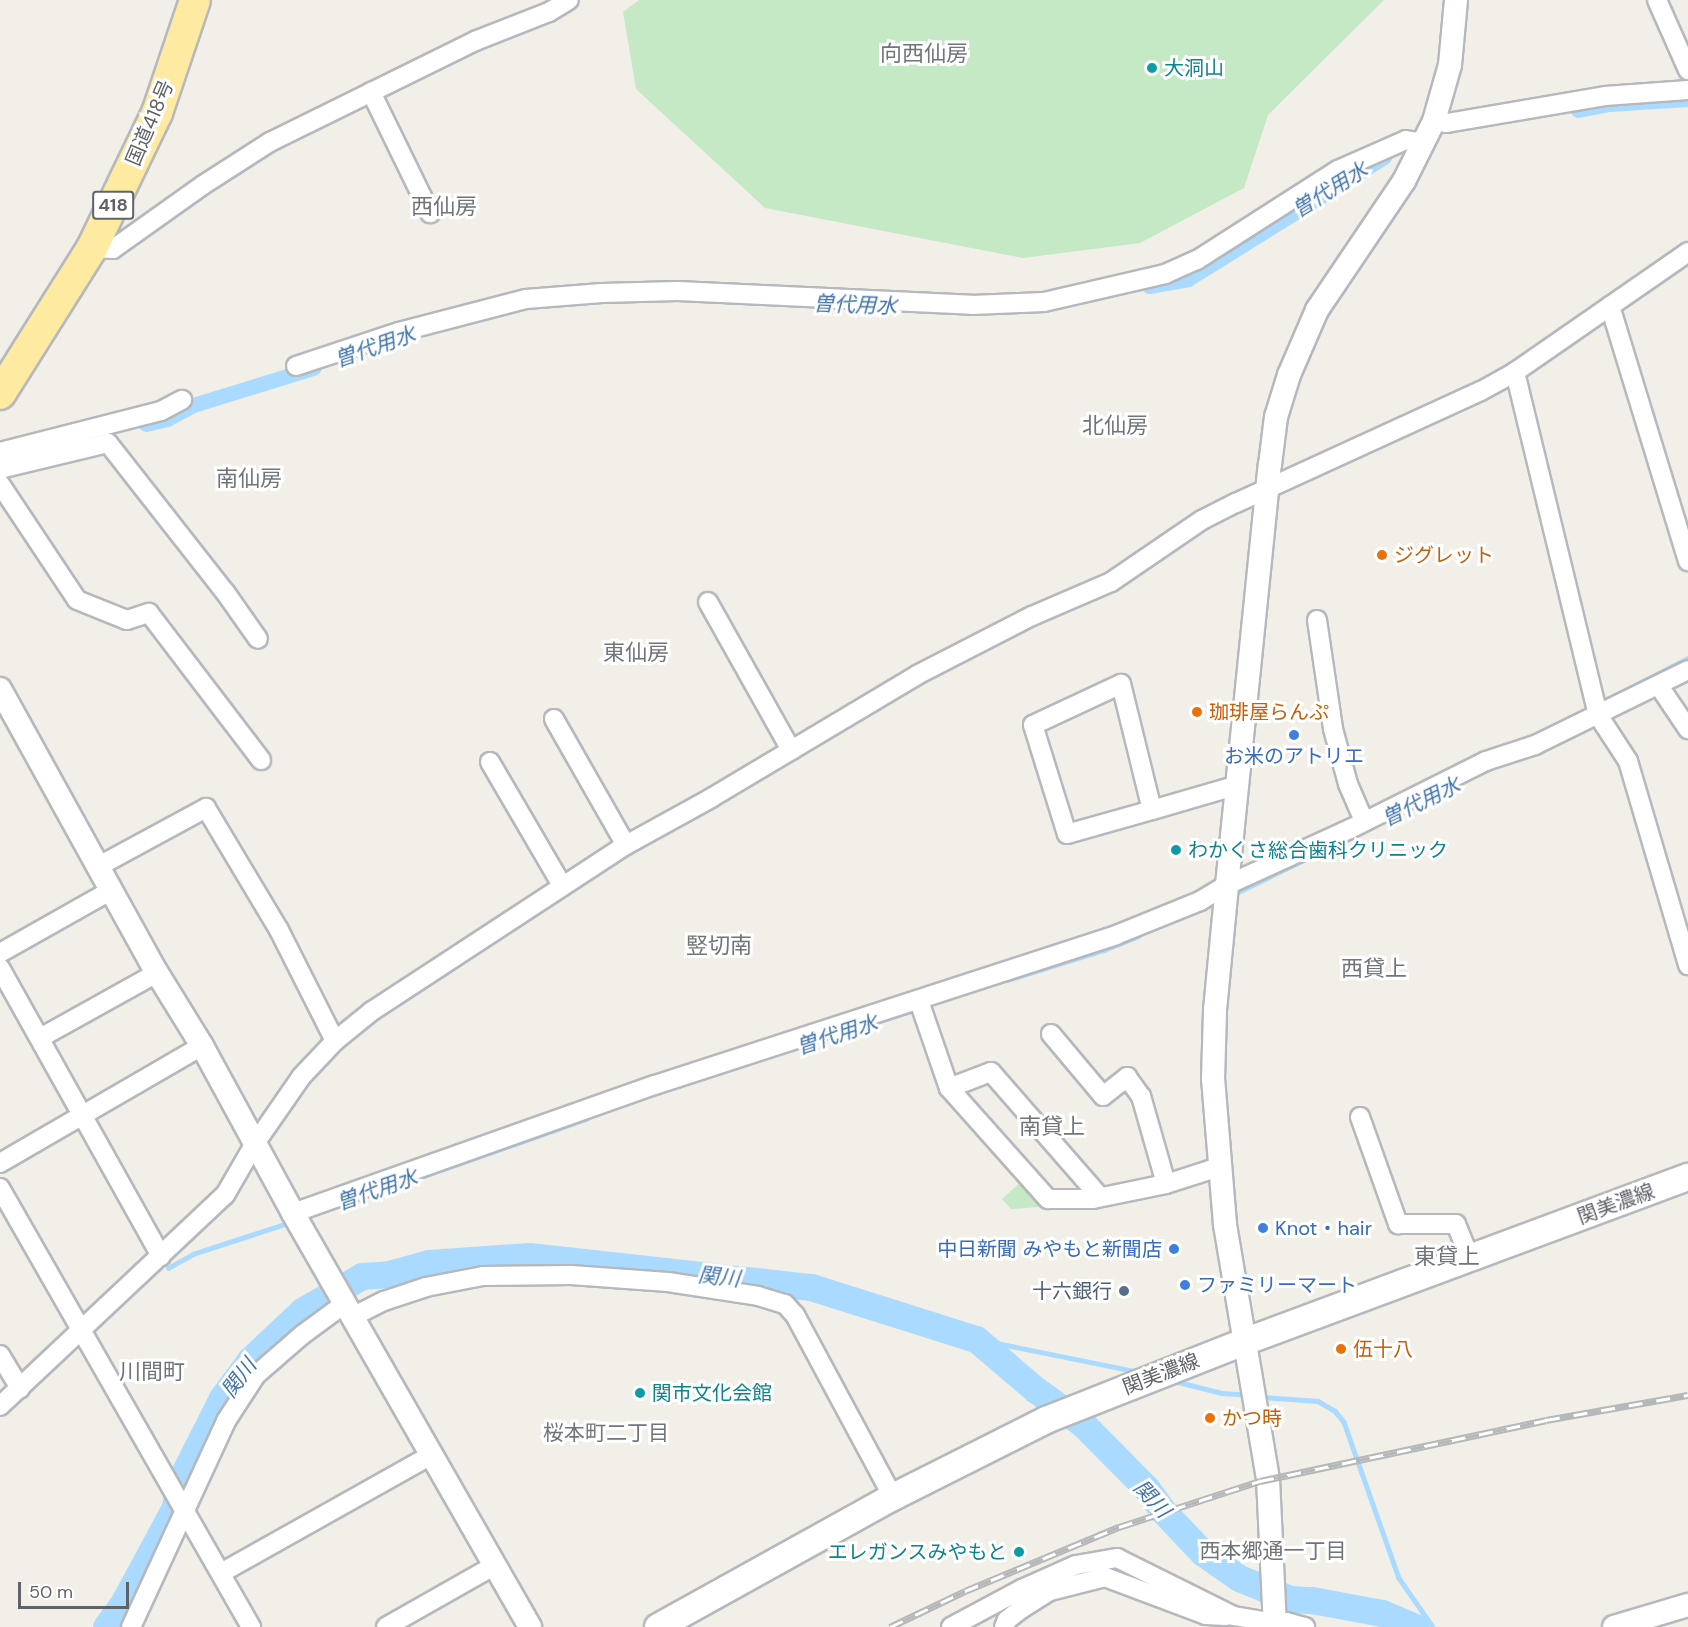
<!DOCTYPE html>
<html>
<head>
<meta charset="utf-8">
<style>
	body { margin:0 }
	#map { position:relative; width:1688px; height:1627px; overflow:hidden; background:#f1efe8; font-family:"DM Sans","Noto Sans JP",sans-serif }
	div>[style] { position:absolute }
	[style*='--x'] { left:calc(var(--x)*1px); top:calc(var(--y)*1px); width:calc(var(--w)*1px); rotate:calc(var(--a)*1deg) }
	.green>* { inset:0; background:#c5e8c5 }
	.stream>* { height:4.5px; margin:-2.25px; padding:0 2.25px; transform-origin:2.25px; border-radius:2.25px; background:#aadaff }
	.canal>* { height:15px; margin:-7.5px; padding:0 7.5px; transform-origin:7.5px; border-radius:7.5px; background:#aadaff }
	.river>* { height:27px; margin:-13.5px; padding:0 13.5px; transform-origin:13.5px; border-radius:13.5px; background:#aadaff }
	.roads { filter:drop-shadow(2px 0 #b5b8bc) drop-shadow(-2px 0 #b5b8bc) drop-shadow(0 2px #b5b8bc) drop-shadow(0 -2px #b5b8bc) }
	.minor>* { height:18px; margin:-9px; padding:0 9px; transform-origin:9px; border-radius:9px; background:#fff }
	.tertiary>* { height:22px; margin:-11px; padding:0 11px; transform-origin:11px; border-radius:11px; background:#fff }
	.secondary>* { height:26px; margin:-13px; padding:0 13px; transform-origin:13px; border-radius:13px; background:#fff }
	.trunk>* { height:30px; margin:-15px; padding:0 15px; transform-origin:15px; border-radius:15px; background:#feeaa1 }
	.rail>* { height:7px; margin-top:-3.5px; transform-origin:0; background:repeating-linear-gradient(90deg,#fff 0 14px,#b6b7b8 0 28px); box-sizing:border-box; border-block:2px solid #b6b7b8 }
	.dots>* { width:16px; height:16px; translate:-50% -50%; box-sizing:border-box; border:3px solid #fff; border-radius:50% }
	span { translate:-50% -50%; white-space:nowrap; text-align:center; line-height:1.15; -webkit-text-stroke:6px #fff; paint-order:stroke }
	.shield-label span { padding:2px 4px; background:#fff; border:2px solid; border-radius:4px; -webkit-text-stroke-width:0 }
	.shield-label { font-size:18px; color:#5f6368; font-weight:700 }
	.culture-label { font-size:20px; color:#0d838f }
	.left { translate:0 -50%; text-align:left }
	.right { translate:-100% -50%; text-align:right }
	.street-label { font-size:20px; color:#5f6368 }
	.food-label { font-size:20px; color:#c56008 }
	.shop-label { font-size:20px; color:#366cbe }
	.service-label { font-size:20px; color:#4e5e75 }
	.water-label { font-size:21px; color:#4174aa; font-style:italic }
	.neighbourhood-label { font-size:21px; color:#70757a }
	.quarter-label { font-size:22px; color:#70757a }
	.scale { position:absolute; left:18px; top:1582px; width:111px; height:27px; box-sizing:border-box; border:3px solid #5f6368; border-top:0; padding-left:8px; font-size:18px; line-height:21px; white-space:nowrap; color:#5f6368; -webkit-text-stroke:4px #fff; paint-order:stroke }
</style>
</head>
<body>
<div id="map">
	<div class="green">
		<div style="clip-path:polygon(639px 0,1384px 0,1268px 115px,1244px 188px,1140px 243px,1023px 258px,765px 208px,636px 89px,623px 12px)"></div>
		<div style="clip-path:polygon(1025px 1178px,1038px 1194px,1038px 1207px,1011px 1209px,1002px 1199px)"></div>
	</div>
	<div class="stream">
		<div style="--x:1608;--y:699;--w:90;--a:-27.1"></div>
		<div style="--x:1234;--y:894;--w:93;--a:-26"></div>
		<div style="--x:1007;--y:980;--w:102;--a:-17.2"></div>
		<div style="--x:1104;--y:950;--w:37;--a:-22"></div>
		<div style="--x:787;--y:1051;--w:127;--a:-17.9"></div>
		<div style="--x:424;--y:1176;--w:172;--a:-19.4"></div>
		<div style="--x:168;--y:1268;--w:29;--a:-29"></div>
		<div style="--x:193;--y:1254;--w:103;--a:-18.1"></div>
		<div style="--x:976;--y:1339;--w:167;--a:11.4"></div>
		<div style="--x:1174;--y:1381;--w:49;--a:14"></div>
		<div style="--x:1222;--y:1393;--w:26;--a:4"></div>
		<div style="--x:1262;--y:1397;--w:56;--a:4.1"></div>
		<div style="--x:1318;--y:1401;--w:20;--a:30"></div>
		<div style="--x:1335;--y:1411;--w:14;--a:51"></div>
		<div style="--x:1344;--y:1422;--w:165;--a:70.6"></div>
		<div style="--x:1399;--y:1578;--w:60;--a:55.2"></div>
	</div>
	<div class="canal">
		<div style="--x:1578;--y:110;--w:32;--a:-11"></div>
		<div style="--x:1609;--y:104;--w:79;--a:-3.6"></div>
		<div style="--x:1149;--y:286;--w:40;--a:-10"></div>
		<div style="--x:1188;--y:279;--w:231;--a:-31.9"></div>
		<div style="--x:146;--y:424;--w:22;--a:-13"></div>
		<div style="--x:167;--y:419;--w:30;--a:-28"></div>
		<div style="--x:193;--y:405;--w:126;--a:-17.1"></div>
	</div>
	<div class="river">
		<div style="--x:106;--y:1627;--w:31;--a:-54"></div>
		<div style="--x:124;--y:1602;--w:106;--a:-61.7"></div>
		<div style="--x:174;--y:1509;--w:35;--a:-75"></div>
		<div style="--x:183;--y:1475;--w:86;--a:-63.1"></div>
		<div style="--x:222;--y:1398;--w:47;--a:-53.6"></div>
		<div style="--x:250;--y:1360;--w:71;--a:-43.3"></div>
		<div style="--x:302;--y:1311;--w:69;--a:-30.3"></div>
		<div style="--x:362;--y:1276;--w:27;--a:-4"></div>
		<div style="--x:389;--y:1274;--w:41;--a:-15.4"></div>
		<div style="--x:429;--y:1263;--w:100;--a:-4"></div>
		<div style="--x:529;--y:1256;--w:284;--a:6.3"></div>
		<div style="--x:811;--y:1287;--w:173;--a:17.5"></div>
		<div style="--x:976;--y:1339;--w:79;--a:40.4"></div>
		<div style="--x:1036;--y:1390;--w:58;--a:35.9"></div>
		<div style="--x:1083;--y:1424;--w:91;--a:45.4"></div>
		<div style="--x:1147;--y:1489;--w:26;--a:54"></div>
		<div style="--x:1162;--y:1510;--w:59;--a:46.4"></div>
		<div style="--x:1203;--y:1553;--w:44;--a:34.8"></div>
		<div style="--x:1239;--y:1578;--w:55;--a:22.4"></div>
		<div style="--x:1290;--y:1599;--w:22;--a:3"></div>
		<div style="--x:1312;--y:1600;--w:71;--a:10.5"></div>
		<div style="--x:1382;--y:1613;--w:36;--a:23"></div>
	</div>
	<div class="roads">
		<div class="minor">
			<div style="--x:1657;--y:0;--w:77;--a:66.1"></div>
			<div style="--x:371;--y:92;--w:135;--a:64"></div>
			<div style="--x:1434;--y:121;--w:13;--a:9"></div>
			<div style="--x:1447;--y:123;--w:160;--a:-9.7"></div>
			<div style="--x:1605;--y:96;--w:83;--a:-4.1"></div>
			<div style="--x:92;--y:248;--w:21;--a:3"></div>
			<div style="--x:113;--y:249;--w:110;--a:-35.4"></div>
			<div style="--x:203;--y:185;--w:80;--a:-32.7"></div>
			<div style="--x:270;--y:142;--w:229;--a:-26.2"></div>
			<div style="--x:475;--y:41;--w:79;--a:-21.4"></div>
			<div style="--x:549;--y:12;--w:23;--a:-31"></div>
			<div style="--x:1610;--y:306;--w:267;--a:73"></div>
			<div style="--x:296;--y:366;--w:108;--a:-18.3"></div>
			<div style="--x:399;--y:332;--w:131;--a:-14.6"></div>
			<div style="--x:526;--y:299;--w:76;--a:-4.5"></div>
			<div style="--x:602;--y:293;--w:76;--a:-1.5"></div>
			<div style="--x:678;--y:291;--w:294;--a:2.7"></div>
			<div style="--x:972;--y:305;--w:72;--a:-2.4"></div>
			<div style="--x:1044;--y:302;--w:124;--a:-13"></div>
			<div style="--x:1165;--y:274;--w:35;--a:-24"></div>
			<div style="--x:1197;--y:260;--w:167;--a:-32.6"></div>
			<div style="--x:1338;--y:170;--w:74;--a:-23.8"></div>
			<div style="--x:1406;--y:140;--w:17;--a:10"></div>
			<div style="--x:1515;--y:372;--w:353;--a:76.4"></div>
			<div style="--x:1598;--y:715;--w:55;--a:56.9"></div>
			<div style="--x:1628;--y:761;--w:213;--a:73.6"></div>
			<div style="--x:0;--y:452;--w:166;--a:-14.3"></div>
			<div style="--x:161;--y:411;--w:24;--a:-28"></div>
			<div style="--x:0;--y:469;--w:111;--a:-13.5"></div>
			<div style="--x:108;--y:443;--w:189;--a:51.9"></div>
			<div style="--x:225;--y:592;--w:57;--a:54.9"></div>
			<div style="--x:0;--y:484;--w:139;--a:56.4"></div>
			<div style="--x:77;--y:600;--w:54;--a:21.8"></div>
			<div style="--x:127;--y:620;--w:23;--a:-18"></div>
			<div style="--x:149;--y:613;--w:185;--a:52.7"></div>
			<div style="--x:708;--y:602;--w:170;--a:60.7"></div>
			<div style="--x:1317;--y:620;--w:110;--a:81.6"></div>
			<div style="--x:1333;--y:729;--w:57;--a:74.7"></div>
			<div style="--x:1348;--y:784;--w:40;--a:66.6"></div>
			<div style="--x:1659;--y:686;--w:52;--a:56"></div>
			<div style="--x:554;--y:719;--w:145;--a:60.3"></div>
			<div style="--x:490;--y:762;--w:143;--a:59.7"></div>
			<div style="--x:1152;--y:810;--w:130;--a:-103.8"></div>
			<div style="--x:1121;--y:684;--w:97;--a:155"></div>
			<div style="--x:1033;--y:725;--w:114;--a:72.7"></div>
			<div style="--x:1067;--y:834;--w:88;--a:-15.8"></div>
			<div style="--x:1152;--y:810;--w:90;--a:-16.2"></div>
			<div style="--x:99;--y:866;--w:122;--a:-28.5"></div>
			<div style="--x:206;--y:808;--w:142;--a:59.1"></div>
			<div style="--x:279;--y:930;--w:124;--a:63.2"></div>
			<div style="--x:0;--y:953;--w:129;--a:-29.4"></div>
			<div style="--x:0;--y:968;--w:330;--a:60.8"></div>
			<div style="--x:919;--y:1001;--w:92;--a:71"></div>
			<div style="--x:949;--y:1088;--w:149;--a:48.3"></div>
			<div style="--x:1048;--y:1199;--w:45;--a:0"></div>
			<div style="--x:1093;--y:1199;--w:75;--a:-11.6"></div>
			<div style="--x:1051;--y:1034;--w:81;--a:50"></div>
			<div style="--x:1103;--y:1096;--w:31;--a:-38"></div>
			<div style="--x:1127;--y:1077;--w:24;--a:54"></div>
			<div style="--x:1141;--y:1096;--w:91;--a:74.1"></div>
			<div style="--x:1166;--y:1184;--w:56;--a:-17.8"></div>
			<div style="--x:40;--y:1038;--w:134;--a:-29.1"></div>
			<div style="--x:949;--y:1088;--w:45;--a:-20.9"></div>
			<div style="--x:991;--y:1072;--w:166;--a:48.9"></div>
			<div style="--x:1360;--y:1117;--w:114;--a:70.4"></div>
			<div style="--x:1398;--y:1224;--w:58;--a:0"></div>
			<div style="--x:1456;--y:1224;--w:37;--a:68"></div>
			<div style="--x:0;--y:1163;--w:233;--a:-30.1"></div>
			<div style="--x:0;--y:1188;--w:506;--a:60.24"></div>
			<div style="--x:293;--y:1213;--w:384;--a:-19.5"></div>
			<div style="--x:655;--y:1085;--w:485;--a:-18"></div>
			<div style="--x:1116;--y:935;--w:91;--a:-22"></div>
			<div style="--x:1200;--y:901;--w:31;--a:-31"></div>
			<div style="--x:1227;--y:885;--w:135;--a:-24.5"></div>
			<div style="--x:1350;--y:829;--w:152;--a:-26.6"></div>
			<div style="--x:1486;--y:761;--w:52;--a:-18.1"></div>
			<div style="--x:1535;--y:745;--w:170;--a:-26.1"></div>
			<div style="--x:352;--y:1317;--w:36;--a:-27"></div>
			<div style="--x:384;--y:1301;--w:44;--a:-18.4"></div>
			<div style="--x:426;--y:1287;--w:58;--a:-10.9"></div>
			<div style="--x:483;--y:1276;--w:88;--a:-0.7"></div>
			<div style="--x:571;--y:1275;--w:97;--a:4.1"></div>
			<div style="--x:668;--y:1282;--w:91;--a:8.8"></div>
			<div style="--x:758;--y:1296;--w:28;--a:17"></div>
			<div style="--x:785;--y:1304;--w:15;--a:48"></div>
			<div style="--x:795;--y:1315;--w:207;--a:61.7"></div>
			<div style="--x:0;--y:1355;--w:39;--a:59"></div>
			<div style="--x:0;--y:1406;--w:308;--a:-43.2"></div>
			<div style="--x:225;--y:1195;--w:58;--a:-59.9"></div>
			<div style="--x:254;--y:1145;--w:83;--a:-55.3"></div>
			<div style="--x:301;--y:1077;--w:50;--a:-46.6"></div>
			<div style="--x:335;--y:1041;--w:48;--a:-39"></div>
			<div style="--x:372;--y:1011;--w:303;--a:-33.2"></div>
			<div style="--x:626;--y:845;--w:97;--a:-28.9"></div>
			<div style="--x:711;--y:798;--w:240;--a:-30.8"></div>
			<div style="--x:917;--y:675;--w:129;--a:-27.2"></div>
			<div style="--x:1032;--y:616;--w:86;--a:-23.3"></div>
			<div style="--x:1111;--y:582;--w:110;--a:-34.3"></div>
			<div style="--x:1202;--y:520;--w:38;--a:-27"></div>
			<div style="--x:1236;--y:503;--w:269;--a:-24.6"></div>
			<div style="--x:1481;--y:391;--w:39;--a:-29"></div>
			<div style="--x:1515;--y:372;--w:211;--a:-34.7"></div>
			<div style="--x:221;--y:1573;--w:241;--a:-29.3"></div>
			<div style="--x:131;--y:1627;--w:227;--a:-65.2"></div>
			<div style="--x:226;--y:1421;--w:55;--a:-56.9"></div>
			<div style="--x:256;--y:1375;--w:61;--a:-41"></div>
			<div style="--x:302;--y:1335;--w:52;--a:-36.4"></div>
			<div style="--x:386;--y:1627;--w:125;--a:-29.6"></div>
			<div style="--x:951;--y:1627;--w:81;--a:-28.2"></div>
			<div style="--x:1022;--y:1589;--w:59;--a:-24"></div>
			<div style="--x:1076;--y:1565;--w:42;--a:-9.7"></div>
			<div style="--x:1117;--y:1558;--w:131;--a:26.4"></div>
			<div style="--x:1234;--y:1616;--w:42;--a:9.7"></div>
			<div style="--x:1275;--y:1623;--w:11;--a:-5"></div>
			<div style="--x:1286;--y:1622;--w:20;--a:15"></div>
			<div style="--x:1004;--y:1627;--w:8;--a:-67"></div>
			<div style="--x:1007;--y:1620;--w:18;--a:-38"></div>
			<div style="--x:1021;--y:1609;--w:34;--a:-32"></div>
			<div style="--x:1050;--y:1591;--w:57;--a:-14.3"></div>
			<div style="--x:1105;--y:1577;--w:108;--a:20.6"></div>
			<div style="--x:1206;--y:1615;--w:20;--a:3"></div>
		</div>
		<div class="tertiary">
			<div style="--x:0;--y:689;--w:325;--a:61.1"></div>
			<div style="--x:157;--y:973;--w:86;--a:58.3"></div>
			<div style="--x:202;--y:1046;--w:190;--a:61.4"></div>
			<div style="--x:293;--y:1213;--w:477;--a:60.2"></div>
			<div style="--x:1275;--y:1627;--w:148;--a:-92.7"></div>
			<div style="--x:1268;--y:1479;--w:259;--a:-99.6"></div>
			<div style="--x:1225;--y:1224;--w:145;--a:-94.7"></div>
			<div style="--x:1213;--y:1079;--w:69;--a:-88.3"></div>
			<div style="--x:1215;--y:1010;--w:126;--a:-84.5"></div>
			<div style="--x:1227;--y:885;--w:422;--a:-84.2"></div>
			<div style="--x:1270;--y:465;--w:48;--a:-82.9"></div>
			<div style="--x:1276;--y:417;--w:44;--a:-72.8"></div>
			<div style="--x:1289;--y:375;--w:71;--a:-66.7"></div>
			<div style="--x:1317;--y:310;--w:156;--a:-56"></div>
			<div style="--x:1404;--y:181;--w:67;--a:-63.4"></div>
			<div style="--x:1434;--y:121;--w:58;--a:-74.1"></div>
			<div style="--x:1450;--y:65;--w:65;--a:-84.7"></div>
			<div style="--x:1614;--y:1627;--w:77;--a:-16.6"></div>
		</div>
		<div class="secondary">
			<div style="--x:658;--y:1627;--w:269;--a:-29"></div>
			<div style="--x:893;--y:1497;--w:171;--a:-26.7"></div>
			<div style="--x:1046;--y:1420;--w:213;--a:-21.5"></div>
			<div style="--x:1244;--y:1342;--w:474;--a:-20.4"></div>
		</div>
		<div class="trunk">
			<div style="--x:0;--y:394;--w:173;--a:-57.8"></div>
			<div style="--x:92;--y:248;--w:150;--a:-64.3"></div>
			<div style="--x:157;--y:113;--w:119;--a:-71.4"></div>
		</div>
	</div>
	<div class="rail">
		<div style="--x:890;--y:1627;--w:83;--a:-25.6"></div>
		<div style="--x:965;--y:1591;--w:167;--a:-22.6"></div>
		<div style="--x:1119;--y:1527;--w:148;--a:-18.1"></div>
		<div style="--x:1260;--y:1481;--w:292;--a:-12"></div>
		<div style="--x:1546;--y:1420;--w:144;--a:-10"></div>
	</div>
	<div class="dots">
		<div style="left:1152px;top:68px;background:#0f9aa8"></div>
		<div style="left:1382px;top:555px;background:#e8710a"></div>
		<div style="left:1197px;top:712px;background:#e8710a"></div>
		<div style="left:1294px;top:735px;background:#3f7fe0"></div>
		<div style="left:1176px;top:850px;background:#0f9aa8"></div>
		<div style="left:1263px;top:1228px;background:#3f7fe0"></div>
		<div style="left:1174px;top:1249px;background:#3f7fe0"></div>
		<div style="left:1185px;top:1285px;background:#3f7fe0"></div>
		<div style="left:1124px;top:1291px;background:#5c6f8a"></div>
		<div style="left:1341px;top:1349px;background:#e8710a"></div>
		<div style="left:640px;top:1393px;background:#0f9aa8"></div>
		<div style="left:1210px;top:1418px;background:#e8710a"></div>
		<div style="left:1019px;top:1552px;background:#0f9aa8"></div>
	</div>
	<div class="shield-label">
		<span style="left:113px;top:205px">418</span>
	</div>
	<div class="culture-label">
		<span class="left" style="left:1164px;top:68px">大洞山</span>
		<span class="left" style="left:1188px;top:850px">わかくさ総合歯科クリニック</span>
		<span class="left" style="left:652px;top:1393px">関市文化会館</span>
		<span class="right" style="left:1007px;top:1552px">エレガンスみやもと</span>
	</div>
	<div class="street-label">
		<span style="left:150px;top:123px;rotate:-67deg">国道418号</span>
		<span style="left:1616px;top:1204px;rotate:-20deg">関美濃線</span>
		<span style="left:1161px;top:1374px;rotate:-21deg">関美濃線</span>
	</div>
	<div class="food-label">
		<span class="left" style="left:1394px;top:555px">ジグレット</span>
		<span class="left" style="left:1209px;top:712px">珈琲屋らんぷ</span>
		<span class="left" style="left:1353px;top:1349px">伍十八</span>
		<span class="left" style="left:1222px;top:1418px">かつ時</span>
	</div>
	<div class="shop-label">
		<span style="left:1294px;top:756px">お米のアトリエ</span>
		<span class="left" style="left:1275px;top:1228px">Knot・hair</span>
		<span class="right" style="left:1162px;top:1249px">中日新聞 みやもと新聞店</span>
		<span class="left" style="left:1197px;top:1285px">ファミリーマート</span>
	</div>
	<div class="service-label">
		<span class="right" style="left:1112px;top:1291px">十六銀行</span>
	</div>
	<div class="water-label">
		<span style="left:1330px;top:190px;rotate:-32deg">曽代用水</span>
		<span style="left:855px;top:305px;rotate:2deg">曽代用水</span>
		<span style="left:375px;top:347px;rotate:-19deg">曽代用水</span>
		<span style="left:1421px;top:802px;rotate:-26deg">曽代用水</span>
		<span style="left:837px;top:1035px;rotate:-18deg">曽代用水</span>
		<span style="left:377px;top:1190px;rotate:-19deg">曽代用水</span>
		<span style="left:719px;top:1277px;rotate:6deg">関川</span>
		<span style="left:239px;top:1378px;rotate:-53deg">関川</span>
		<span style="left:1152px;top:1499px;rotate:47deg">関川</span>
	</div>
	<div class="neighbourhood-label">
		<span style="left:606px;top:1433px">桜本町二丁目</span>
		<span style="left:1273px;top:1551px">西本郷通一丁目</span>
	</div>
	<div class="quarter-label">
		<span style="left:924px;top:54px">向西仙房</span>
		<span style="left:444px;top:207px">西仙房</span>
		<span style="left:1115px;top:426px">北仙房</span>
		<span style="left:249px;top:479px">南仙房</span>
		<span style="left:636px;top:653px">東仙房</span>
		<span style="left:719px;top:946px">竪切南</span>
		<span style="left:1374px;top:969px">西貸上</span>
		<span style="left:1052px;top:1127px">南貸上</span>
		<span style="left:1447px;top:1257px">東貸上</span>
		<span style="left:152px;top:1372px">川間町</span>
	</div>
	<div class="scale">50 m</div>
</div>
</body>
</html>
